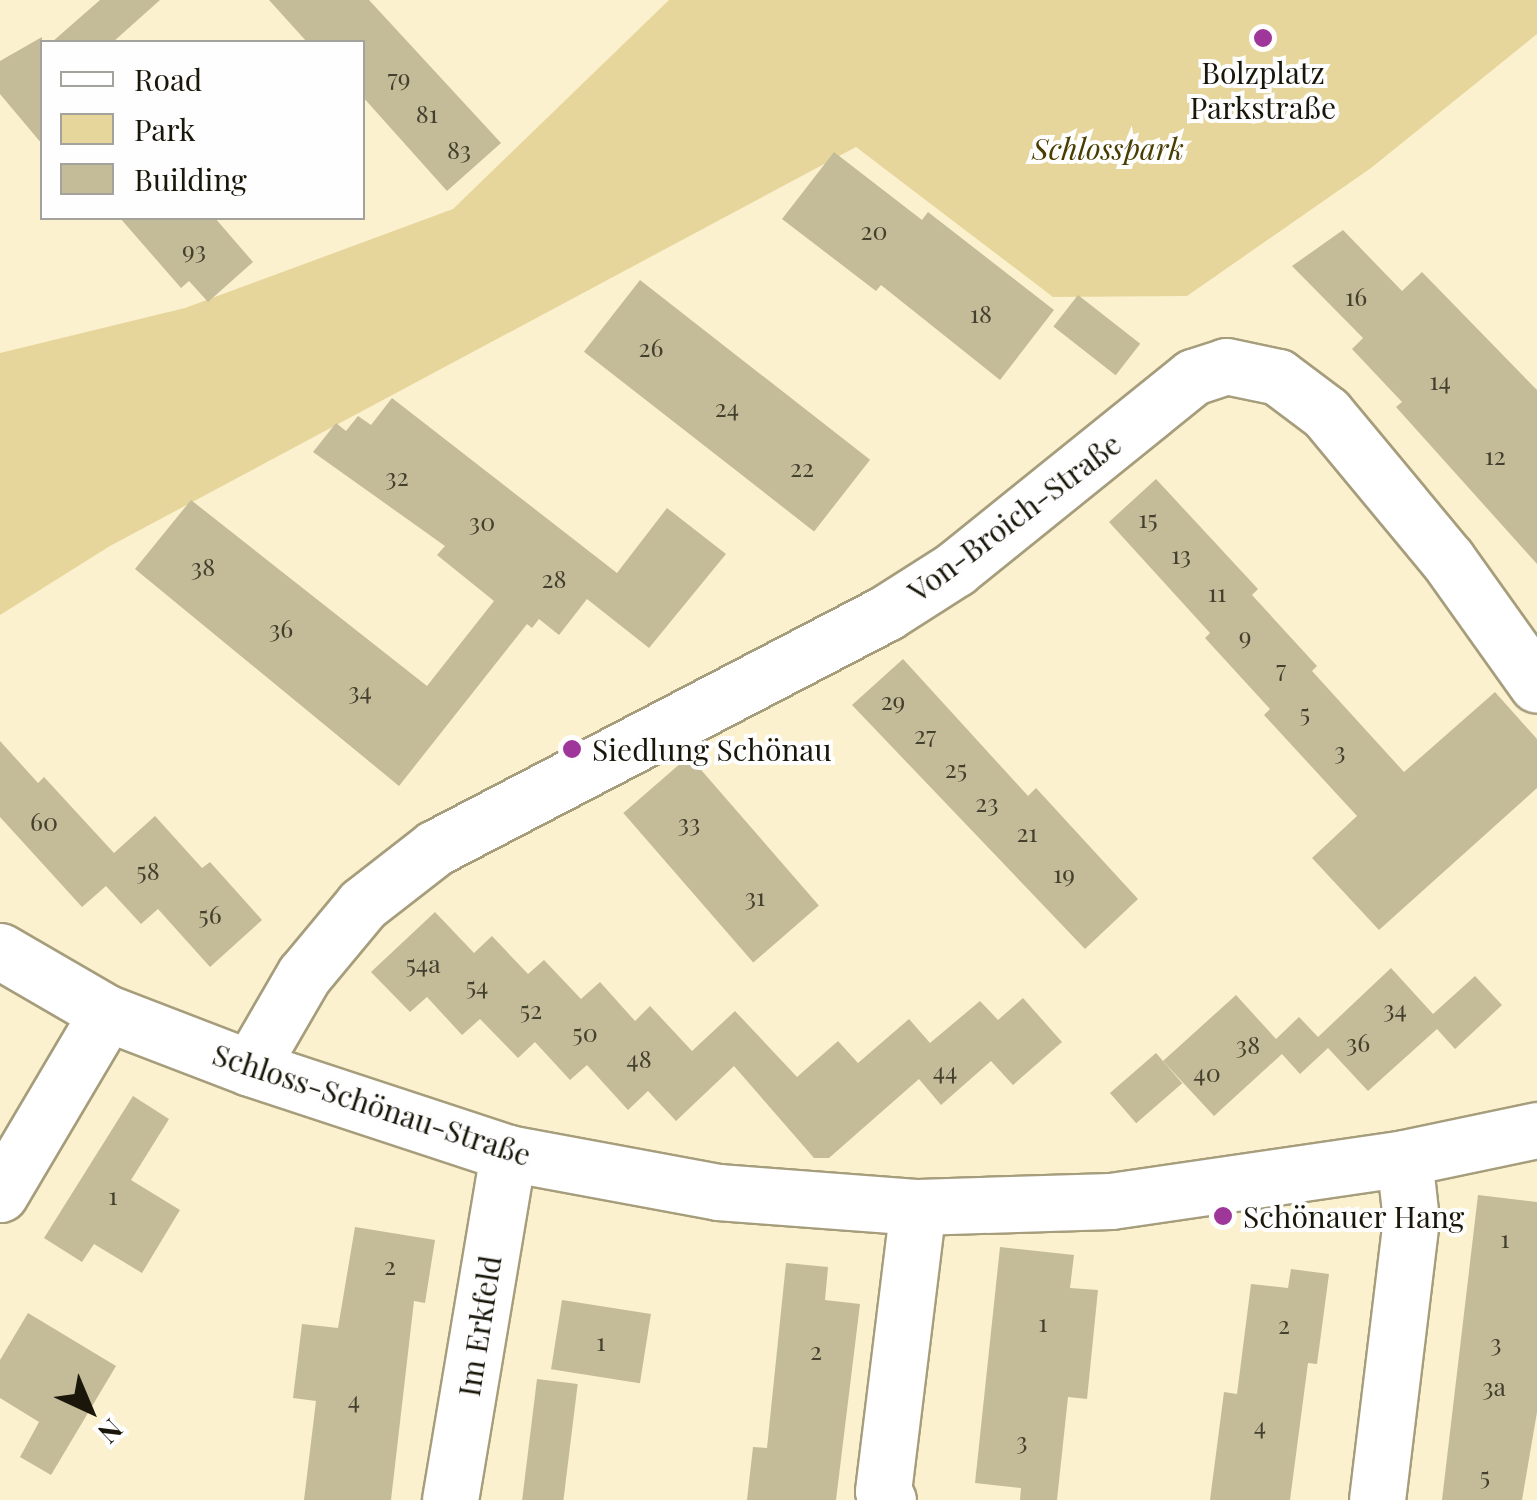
<!DOCTYPE html>
<html>
<head>
<meta charset="utf-8">
<style>
	body { margin:0 }
	#map { position:relative; width:1537px; height:1500px; overflow:hidden; background:#fbf1ce; font-family:"Playfair Display",serif }
	div>[style] { position:absolute }
	[style*='--x'] { left:calc(var(--x)*1px); top:calc(var(--y)*1px); width:calc(var(--w)*1px); rotate:calc(var(--a)*1deg) }
	.green>* { inset:0; background:#e7d69c }
	.building>* { inset:0; background:#c4bb99; transform-origin:0 0 }
	.roads { filter:drop-shadow(2px 0 #a69d7c) drop-shadow(-2px 0 #a69d7c) drop-shadow(0 2px #a69d7c) drop-shadow(0 -2px #a69d7c) }
	.minor>* { height:55px; margin:-27.5px; padding:0 27.5px; transform-origin:27.5px; border-radius:27.5px; background:#fff }
	.dots>* { width:28px; height:28px; translate:-50% -50%; box-sizing:border-box; border:5px solid #fefefe; border-radius:50% }
	span { translate:-50% -50%; white-space:nowrap; text-align:center; line-height:1.15; -webkit-text-stroke:8px #fefefe; paint-order:stroke }
	.number-label { font-size:25px; color:#44402e }
	.number-label span { -webkit-text-stroke-width:0 }
	.poi-label { font-size:30px; color:#1a170a }
	.left { translate:0 -50%; text-align:left }
	.park-label { font-size:30px; color:#4a3d02; font-style:italic }
	.street-label { font-size:30px; color:#1a170a }
	.legend { position:absolute; left:40px; top:40px; width:325px; height:180px; box-sizing:border-box; background:#fefefe; border:2px solid #a3a29c; margin:0; padding:12px 18px; list-style:none; font-size:30px; color:#1a170a }
	.legend li { display:flex; align-items:center; gap:20px; height:50px }
	.legend b { width:50px; border:2px solid #a3a29c }
	.north { position:absolute; left:40px; top:1360px; width:100px; height:100px; -webkit-text-stroke:8px #fefefe; paint-order:stroke; rotate:136deg; font-size:28px; font-weight:700; line-height:40px; text-align:center; color:#1a170a }
	.north::after { content:''; display:block; margin:auto; width:35px; height:45px; background:#1a170a; clip-path:polygon(50% 0,100% 100%,50% 72%,0 100%) }
</style>
</head>
<body>
<div id="map">
	<div class="green">
		<div style="clip-path:polygon(669px 0,1537px 0,1537px 34px,1371px 168px,1187px 296px,1053px 297px,856px 147px,110px 546px,0 615px,0 353px,185px 308px,453px 209px)"></div>
	</div>
	<div class="building">
		<div style="clip-path:polygon(100px 0,160px 0,113px 42px,52px 42px)"></div>
		<div style="clip-path:polygon(269px 0,369px 0,501px 143px,447px 191px,362px 96px,362px 42px,307px 42px)"></div>
		<div style="clip-path:polygon(42px 37px,42px 144px,0 94px,0 61px)"></div>
		<div style="clip-path:polygon(834px 152px,922px 220px,928px 212px,1054px 310px,1000px 380px,881px 285px,876px 291px,782px 219px)"></div>
		<div style="clip-path:polygon(120px 218px,215px 218px,253px 262px,208px 302px,189px 281px,181px 288px)"></div>
		<div style="clip-path:polygon(1343px 230px,1402px 291px,1422px 272px,1537px 390px,1537px 564px,1396px 407px,1402px 402px,1352px 349px,1363px 338px,1292px 266px)"></div>
		<div style="left:640px;top:280px;width:292px;height:91px;rotate:38deg"></div>
		<div style="left:1078px;top:295px;width:79px;height:40px;rotate:38deg"></div>
		<div style="clip-path:polygon(392px 398px,617px 573px,667px 508px,726px 554px,649px 648px,587px 599px,559px 635px,539px 619px,532px 628px,527px 624px,399px 786px,135px 569px,191px 500px,427px 686px,494px 601px,437px 555px,445px 546px,313px 452px,336px 423px,346px 431px,358px 416px,371px 425px)"></div>
		<div style="clip-path:polygon(1156px 479px,1258px 589px,1252px 595px,1317px 666px,1312px 671px,1404px 772px,1495px 692px,1537px 739px,1537px 788px,1379px 930px,1312px 858px,1357px 816px,1264px 715px,1270px 709px,1205px 638px,1210px 633px,1109px 522px)"></div>
		<div style="clip-path:polygon(903px 659px,1028px 796px,1036px 788px,1138px 899px,1085px 949px,852px 705px)"></div>
		<div style="clip-path:polygon(0 741px,38px 783px,44px 777px,114px 853px,155px 816px,202px 868px,210px 862px,262px 920px,210px 967px,158px 909px,141px 924px,106px 886px,82px 907px,0 817px)"></div>
		<div style="left:689px;top:756px;width:198px;height:87px;rotate:49deg"></div>
		<div style="clip-path:polygon(435px 912px,474px 953px,492px 936px,528px 974px,544px 960px,581px 999px,600px 982px,635px 1021px,650px 1006px,692px 1051px,735px 1011px,797px 1077px,838px 1041px,858px 1063px,909px 1019px,930px 1043px,980px 1001px,998px 1020px,1023px 998px,1062px 1042px,1013px 1085px,991px 1061px,941px 1105px,919px 1079px,829px 1158px,814px 1158px,734px 1066px,676px 1121px,648px 1091px,628px 1110px,587px 1065px,570px 1080px,535px 1042px,518px 1058px,480px 1019px,462px 1035px,427px 997px,410px 1012px,371px 972px)"></div>
		<div style="clip-path:polygon(1391px 968px,1433px 1014px,1475px 976px,1502px 1005px,1455px 1049px,1437px 1029px,1368px 1091px,1328px 1048px,1300px 1074px,1282px 1054px,1214px 1116px,1163px 1061px,1236px 995px,1276px 1039px,1299px 1017px,1318px 1037px)"></div>
		<div style="left:1156px;top:1053px;width:40px;height:61px;rotate:49deg"></div>
		<div style="clip-path:polygon(133px 1096px,169px 1119px,131px 1180px,180px 1210px,142px 1273px,94px 1244px,82px 1262px,44px 1238px)"></div>
		<div style="clip-path:polygon(1478px 1195px,1537px 1202px,1537px 1412px,1522px 1500px,1442px 1500px)"></div>
		<div style="clip-path:polygon(355px 1227px,435px 1240px,425px 1303px,414px 1301px,391px 1500px,304px 1500px,316px 1401px,293px 1398px,302px 1324px,338px 1328px)"></div>
		<div style="clip-path:polygon(1000px 1247px,1074px 1255px,1070px 1288px,1098px 1290px,1087px 1399px,1068px 1397px,1057px 1500px,1020px 1500px,1021px 1488px,975px 1483px)"></div>
		<div style="clip-path:polygon(786px 1263px,828px 1267px,825px 1300px,860px 1304px,836px 1500px,747px 1500px,753px 1447px,767px 1448px)"></div>
		<div style="clip-path:polygon(1291px 1269px,1329px 1274px,1317px 1364px,1308px 1363px,1290px 1500px,1210px 1500px,1224px 1392px,1237px 1394px,1251px 1284px,1288px 1288px)"></div>
		<div style="left:562px;top:1300px;width:90px;height:70px;rotate:9deg"></div>
		<div style="clip-path:polygon(28px 1313px,116px 1366px,51px 1475px,20px 1457px,39px 1422px,0 1398px,0 1360px)"></div>
		<div style="left:537px;top:1379px;width:41px;height:122px;rotate:7deg"></div>
	</div>
	<div class="roads">
		<div class="minor">
			<div style="--x:0;--y:951;--w:124;--a:30.1"></div>
			<div style="--x:107;--y:1013;--w:153;--a:21"></div>
			<div style="--x:250;--y:1068;--w:272;--a:18.2"></div>
			<div style="--x:508;--y:1153;--w:214;--a:10.5"></div>
			<div style="--x:718;--y:1192;--w:201;--a:4.3"></div>
			<div style="--x:918;--y:1207;--w:193;--a:-1.8"></div>
			<div style="--x:1111;--y:1201;--w:296;--a:-8.3"></div>
			<div style="--x:1404;--y:1158;--w:136;--a:-11.9"></div>
			<div style="--x:250;--y:1068;--w:108;--a:-59.9"></div>
			<div style="--x:304;--y:975;--w:92;--a:-50.3"></div>
			<div style="--x:363;--y:904;--w:91;--a:-37.9"></div>
			<div style="--x:435;--y:848;--w:509;--a:-27.52"></div>
			<div style="--x:886;--y:613;--w:82;--a:-32.5"></div>
			<div style="--x:955;--y:569;--w:306;--a:-38.9"></div>
			<div style="--x:1193;--y:377;--w:35;--a:-18"></div>
			<div style="--x:1226;--y:366;--w:53;--a:11.9"></div>
			<div style="--x:1278;--y:377;--w:60;--a:36.9"></div>
			<div style="--x:1326;--y:413;--w:191;--a:50.3"></div>
			<div style="--x:1448;--y:560;--w:153;--a:54.5"></div>
			<div style="--x:0;--y:1194;--w:210;--a:-59.4"></div>
			<div style="--x:450;--y:1500;--w:352;--a:-80.5"></div>
			<div style="--x:888;--y:1500;--w:10;--a:-119"></div>
			<div style="--x:883;--y:1491;--w:286;--a:-83"></div>
			<div style="--x:1377;--y:1500;--w:282;--a:-83.1"></div>
			<div style="--x:1411;--y:1220;--w:62;--a:-96.4"></div>
		</div>
	</div>
	<div class="dots">
		<div style="left:1263px;top:38px;background:#9f379b"></div>
		<div style="left:572px;top:749px;background:#9f379b"></div>
		<div style="left:1223px;top:1216px;background:#9f379b"></div>
	</div>
	<div class="number-label">
		<span style="left:399px;top:77px">79</span>
		<span style="left:427px;top:113px">81</span>
		<span style="left:459px;top:149px">83</span>
		<span style="left:874px;top:230px">20</span>
		<span style="left:194px;top:249px">93</span>
		<span style="left:1356px;top:296px">16</span>
		<span style="left:981px;top:313px">18</span>
		<span style="left:651px;top:347px">26</span>
		<span style="left:1440px;top:380px">14</span>
		<span style="left:727px;top:407px">24</span>
		<span style="left:1495px;top:455px">12</span>
		<span style="left:802px;top:467px">22</span>
		<span style="left:397px;top:476px">32</span>
		<span style="left:1148px;top:518px">15</span>
		<span style="left:482px;top:521px">30</span>
		<span style="left:1181px;top:554px">13</span>
		<span style="left:203px;top:566px">38</span>
		<span style="left:554px;top:578px">28</span>
		<span style="left:1217px;top:592px">11</span>
		<span style="left:281px;top:628px">36</span>
		<span style="left:1245px;top:635px">9</span>
		<span style="left:1281px;top:668px">7</span>
		<span style="left:360px;top:690px">34</span>
		<span style="left:893px;top:700px">29</span>
		<span style="left:1305px;top:712px">5</span>
		<span style="left:925px;top:734px">27</span>
		<span style="left:1340px;top:750px">3</span>
		<span style="left:956px;top:768px">25</span>
		<span style="left:987px;top:802px">23</span>
		<span style="left:44px;top:821px">60</span>
		<span style="left:689px;top:822px">33</span>
		<span style="left:1027px;top:832px">21</span>
		<span style="left:148px;top:870px">58</span>
		<span style="left:1064px;top:873px">19</span>
		<span style="left:755px;top:896px">31</span>
		<span style="left:210px;top:914px">56</span>
		<span style="left:423px;top:963px">54a</span>
		<span style="left:477px;top:985px">54</span>
		<span style="left:1395px;top:1008px">34</span>
		<span style="left:531px;top:1009px">52</span>
		<span style="left:585px;top:1032px">50</span>
		<span style="left:1358px;top:1042px">36</span>
		<span style="left:1248px;top:1044px">38</span>
		<span style="left:639px;top:1058px">48</span>
		<span style="left:945px;top:1070px">44</span>
		<span style="left:1207px;top:1072px">40</span>
		<span style="left:113px;top:1195px">1</span>
		<span style="left:1505px;top:1238px">1</span>
		<span style="left:390px;top:1265px">2</span>
		<span style="left:1043px;top:1322px">1</span>
		<span style="left:1284px;top:1324px">2</span>
		<span style="left:601px;top:1341px">1</span>
		<span style="left:1496px;top:1342px">3</span>
		<span style="left:816px;top:1350px">2</span>
		<span style="left:1494px;top:1386px">3a</span>
		<span style="left:354px;top:1399px">4</span>
		<span style="left:1260px;top:1425px">4</span>
		<span style="left:1022px;top:1440px">3</span>
		<span style="left:1485px;top:1475px">5</span>
	</div>
	<div class="poi-label">
		<span style="left:1263px;top:89px">Bolzplatz<br>Parkstraße</span>
		<span class="left" style="left:592px;top:749px">Siedlung Schönau</span>
		<span class="left" style="left:1243px;top:1216px">Schönauer Hang</span>
	</div>
	<div class="park-label">
		<span style="left:1108px;top:148px">Schlosspark</span>
	</div>
	<div class="street-label">
		<span style="left:1014px;top:517px;rotate:-37deg">Von-Broich-Straße</span>
		<span style="left:372px;top:1104px;rotate:18deg">Schloss-Schönau-Straße</span>
		<span style="left:479px;top:1326px;rotate:-81deg">Im Erkfeld</span>
	</div>
	<ul class="legend">
	<li><b style="height:12px;background:#fff"></b>Road</li>
	<li><b style="height:28px;background:#e7d69c"></b>Park</li>
	<li><b style="height:28px;background:#c4bb99"></b>Building</li>
	</ul>
	<div class="north">N</div>
</div>
</body>
</html>
